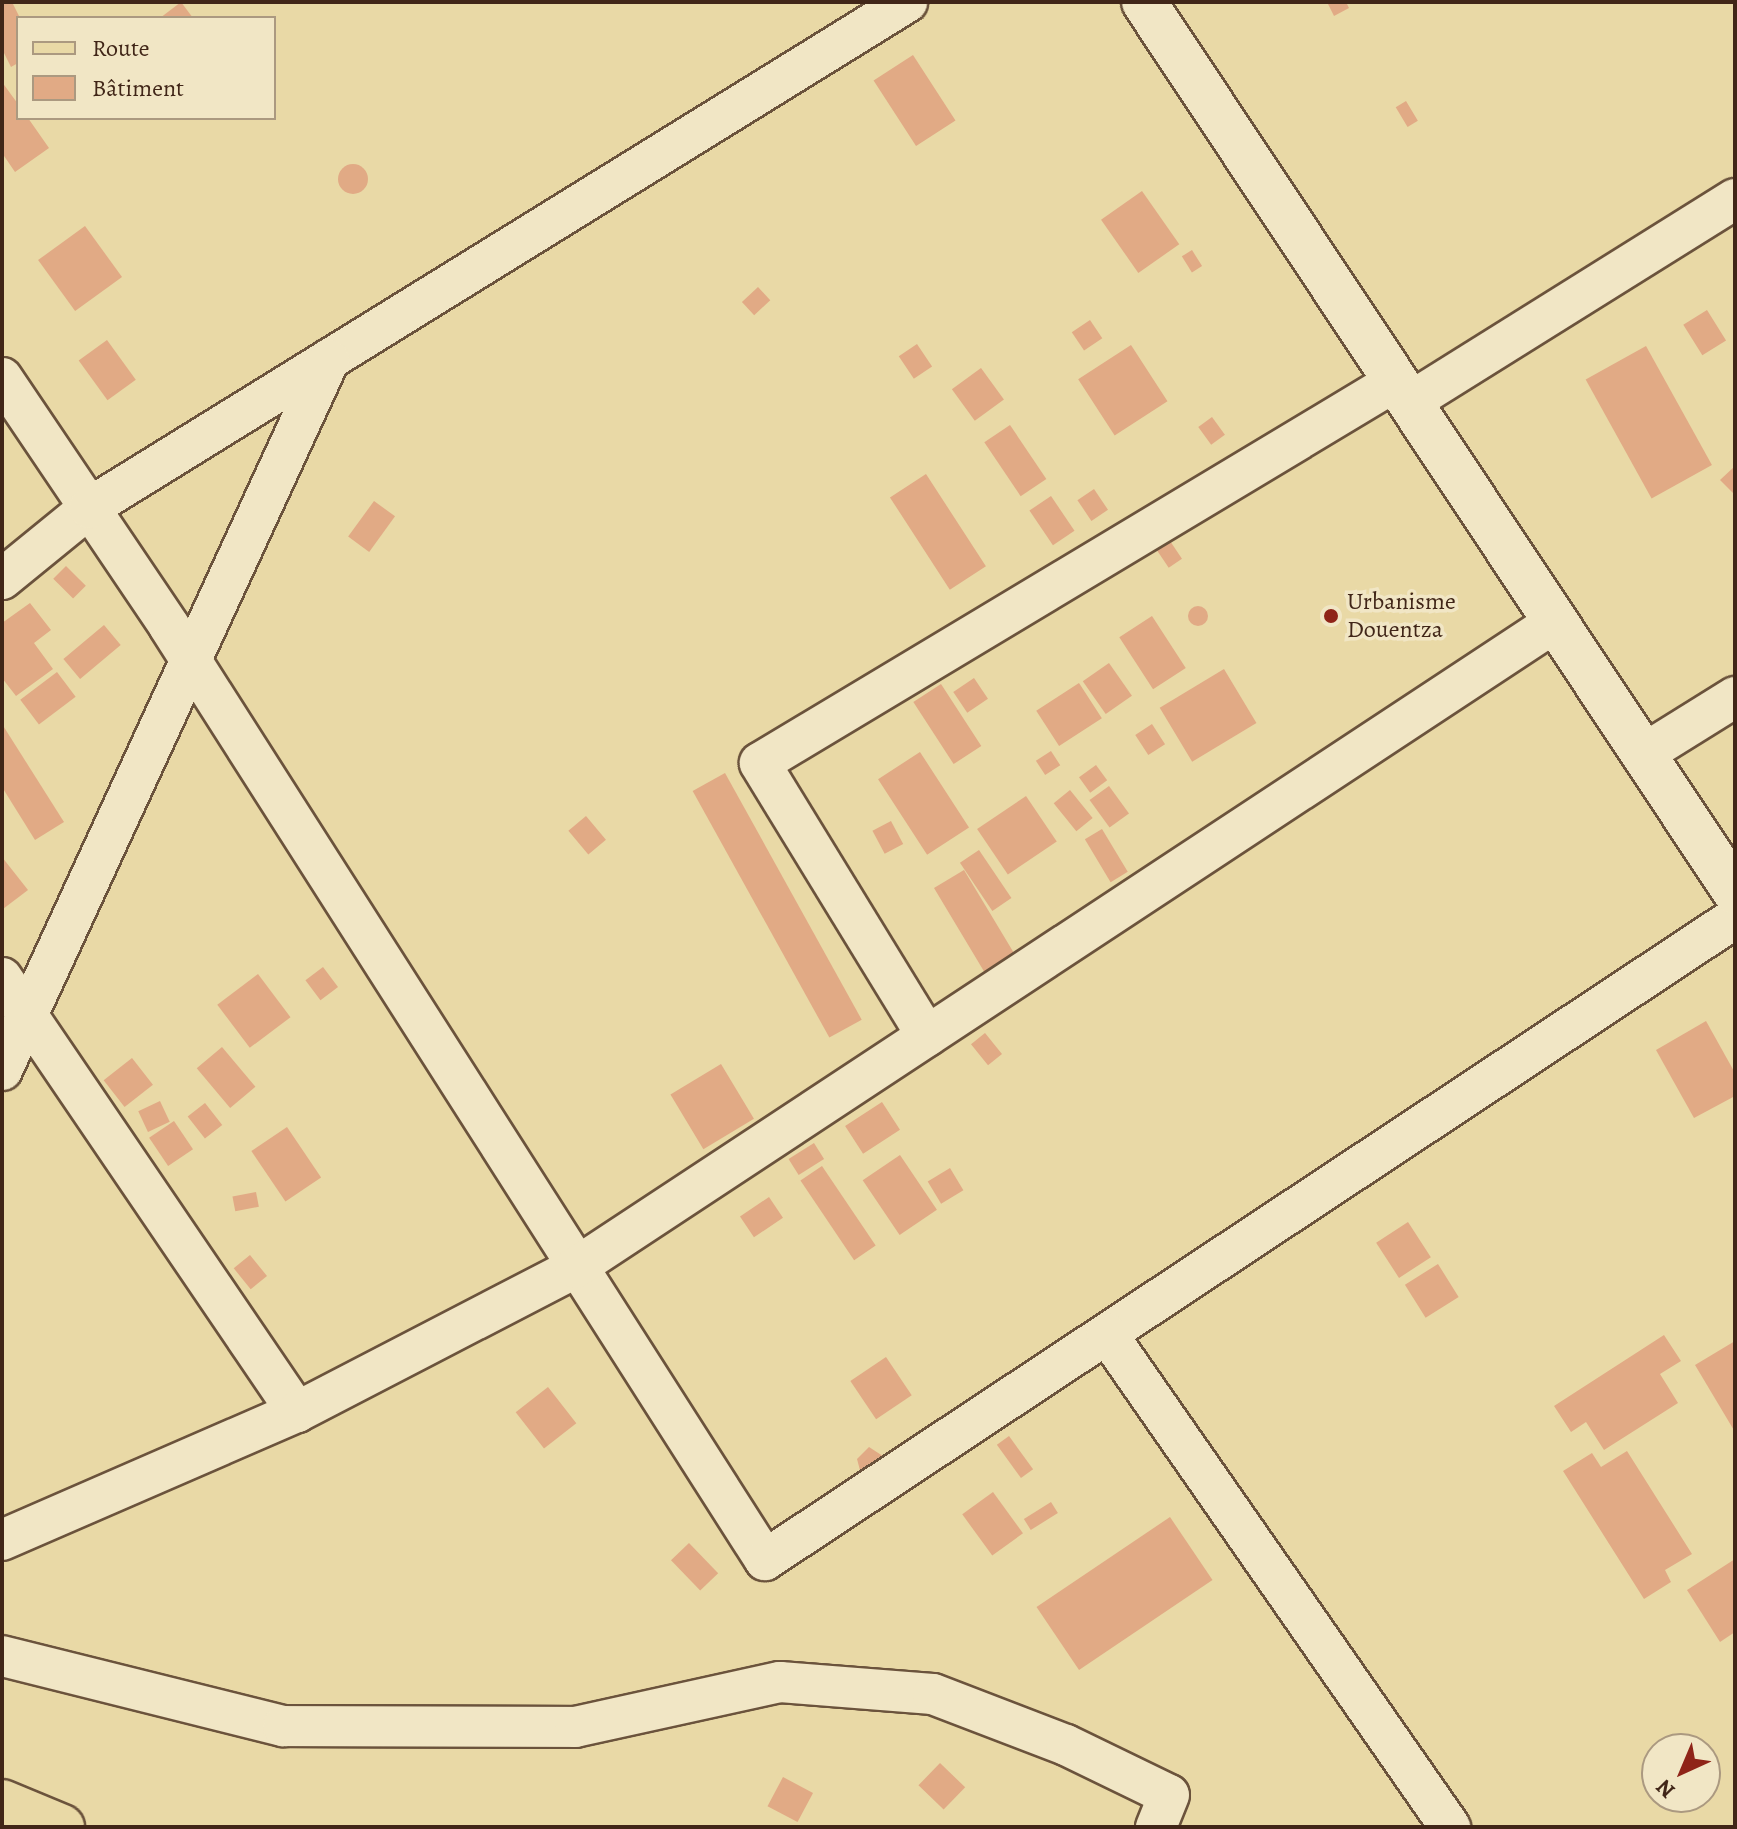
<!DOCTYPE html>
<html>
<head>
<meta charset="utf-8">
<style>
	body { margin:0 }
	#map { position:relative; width:1737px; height:1829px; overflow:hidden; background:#e9d9a6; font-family:Alegreya,serif }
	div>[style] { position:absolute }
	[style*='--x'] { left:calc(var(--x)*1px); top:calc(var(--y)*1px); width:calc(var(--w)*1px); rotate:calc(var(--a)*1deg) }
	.building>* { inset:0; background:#e1aa85; transform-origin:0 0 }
	.round { border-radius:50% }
	.roads { filter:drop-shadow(2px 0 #6b533c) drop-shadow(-2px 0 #6b533c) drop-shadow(0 2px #6b533c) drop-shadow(0 -2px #6b533c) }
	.minor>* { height:40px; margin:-20px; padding:0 20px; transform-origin:20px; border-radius:20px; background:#f1e6c5 }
	.secondary>* { height:44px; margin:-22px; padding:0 22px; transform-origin:22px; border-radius:22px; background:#f1e6c5 }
	.primary>* { height:44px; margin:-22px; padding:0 22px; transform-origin:22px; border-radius:22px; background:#e9d9a6 }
	.dots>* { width:22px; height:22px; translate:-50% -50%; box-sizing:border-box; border:4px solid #f1e6c5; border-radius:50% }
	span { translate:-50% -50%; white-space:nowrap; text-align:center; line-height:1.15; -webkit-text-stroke:7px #f1e6c5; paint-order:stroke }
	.poi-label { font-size:24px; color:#412618 }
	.left { translate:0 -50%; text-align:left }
	.frame { position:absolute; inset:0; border:4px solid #412618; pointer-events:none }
	.legend { position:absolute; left:16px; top:16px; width:260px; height:104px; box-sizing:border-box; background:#f1e6c5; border:2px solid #ab9980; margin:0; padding:10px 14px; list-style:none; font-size:24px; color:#412618 }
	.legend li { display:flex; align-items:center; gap:16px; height:40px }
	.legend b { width:40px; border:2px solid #ab9980 }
	.north { position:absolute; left:1641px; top:1733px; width:80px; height:80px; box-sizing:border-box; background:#f1e6c5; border:2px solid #ab9980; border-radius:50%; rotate:224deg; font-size:22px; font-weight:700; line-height:32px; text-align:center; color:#412618 }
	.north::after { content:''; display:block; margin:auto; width:28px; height:36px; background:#8f2418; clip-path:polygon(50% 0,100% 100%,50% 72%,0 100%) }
</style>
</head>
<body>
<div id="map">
	<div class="building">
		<div style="clip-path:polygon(2px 2px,12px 2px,20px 18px,18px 63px,11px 67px,2px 49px)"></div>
		<div style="clip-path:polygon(181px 2px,193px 18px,160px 18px)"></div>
		<div style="clip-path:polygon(1327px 2px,1346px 2px,1349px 8px,1334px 16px)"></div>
		<div style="left:913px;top:55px;width:78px;height:47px;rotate:57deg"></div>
		<div style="clip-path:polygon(2px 82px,18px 104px,18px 118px,28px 118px,49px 148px,15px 172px,2px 153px)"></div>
		<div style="left:1406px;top:101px;width:23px;height:12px;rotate:59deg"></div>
		<div class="round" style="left:338px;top:164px;width:30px;height:30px"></div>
		<div style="left:1142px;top:191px;width:65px;height:50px;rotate:55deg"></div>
		<div style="left:85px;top:226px;width:63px;height:58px;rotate:54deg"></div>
		<div style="left:1192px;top:250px;width:19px;height:12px;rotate:58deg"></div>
		<div style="left:758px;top:287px;width:18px;height:22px;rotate:47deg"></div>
		<div style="left:1707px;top:310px;width:36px;height:28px;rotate:58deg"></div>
		<div style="left:1090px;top:320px;width:22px;height:22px;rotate:56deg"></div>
		<div style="left:107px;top:340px;width:49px;height:35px;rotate:54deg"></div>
		<div style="left:917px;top:344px;width:27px;height:22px;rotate:56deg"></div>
		<div style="left:1131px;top:345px;width:67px;height:63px;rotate:57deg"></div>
		<div style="left:1646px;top:346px;width:136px;height:69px;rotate:61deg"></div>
		<div style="left:981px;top:368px;width:39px;height:36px;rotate:54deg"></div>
		<div style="left:1212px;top:417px;width:22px;height:17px;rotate:54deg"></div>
		<div style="left:1010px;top:425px;width:65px;height:31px;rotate:56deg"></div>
		<div style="clip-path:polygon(1735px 466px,1735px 495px,1720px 480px)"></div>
		<div style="left:926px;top:474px;width:110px;height:43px;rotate:57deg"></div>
		<div style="left:1094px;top:489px;width:25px;height:20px;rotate:56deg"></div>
		<div style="left:1051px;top:496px;width:42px;height:26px;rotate:56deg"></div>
		<div style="left:374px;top:501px;width:26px;height:44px;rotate:36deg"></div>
		<div style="left:1168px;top:538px;width:25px;height:16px;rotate:56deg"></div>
		<div style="left:66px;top:566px;width:28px;height:18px;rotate:45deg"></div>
		<div style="clip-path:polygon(30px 603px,51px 630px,34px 643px,53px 669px,16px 696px,2px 678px,2px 623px)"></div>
		<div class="round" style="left:1188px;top:606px;width:20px;height:20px"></div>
		<div style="left:1152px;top:616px;width:62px;height:39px;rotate:57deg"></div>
		<div style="left:104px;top:625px;width:26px;height:53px;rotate:50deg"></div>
		<div style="left:1109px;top:663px;width:40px;height:32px;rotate:55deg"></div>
		<div style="left:1224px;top:669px;width:63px;height:75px;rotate:59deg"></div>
		<div style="left:57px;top:672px;width:31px;height:46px;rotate:53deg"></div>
		<div style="left:974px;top:678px;width:25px;height:25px;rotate:56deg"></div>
		<div style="left:1079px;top:683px;width:42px;height:51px;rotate:57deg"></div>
		<div style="left:941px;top:684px;width:74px;height:33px;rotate:57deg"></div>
		<div style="clip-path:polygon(2px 724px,64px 822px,35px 840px,2px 787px)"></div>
		<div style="left:1152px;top:724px;width:24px;height:20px;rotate:57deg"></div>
		<div style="left:1051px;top:751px;width:17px;height:18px;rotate:57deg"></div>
		<div style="left:920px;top:752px;width:90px;height:50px;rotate:57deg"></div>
		<div style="left:1096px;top:765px;width:19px;height:21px;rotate:54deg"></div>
		<div style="left:725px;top:773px;width:282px;height:37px;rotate:61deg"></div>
		<div style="left:1109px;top:786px;width:34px;height:24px;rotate:54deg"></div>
		<div style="left:1070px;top:790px;width:36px;height:21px;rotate:51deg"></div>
		<div style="left:1026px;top:796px;width:55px;height:59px;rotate:56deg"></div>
		<div style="left:586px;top:816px;width:31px;height:23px;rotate:50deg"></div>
		<div style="left:891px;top:821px;width:26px;height:21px;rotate:62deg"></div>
		<div style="left:1102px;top:829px;width:50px;height:20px;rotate:59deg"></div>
		<div style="left:979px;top:850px;width:58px;height:23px;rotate:56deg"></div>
		<div style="clip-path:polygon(2px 857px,28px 890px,3px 909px,2px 907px)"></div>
		<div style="left:964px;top:870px;width:99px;height:35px;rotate:59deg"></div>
		<div style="left:323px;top:967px;width:25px;height:22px;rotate:53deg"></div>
		<div style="left:258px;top:974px;width:54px;height:51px;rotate:53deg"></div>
		<div style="clip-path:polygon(1706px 1021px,1735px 1073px,1735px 1096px,1694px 1118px,1656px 1050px)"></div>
		<div style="left:985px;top:1033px;width:27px;height:18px;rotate:51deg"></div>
		<div style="left:222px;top:1047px;width:52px;height:33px;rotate:50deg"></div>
		<div style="left:132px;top:1058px;width:34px;height:36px;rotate:52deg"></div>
		<div style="left:721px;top:1064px;width:64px;height:59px;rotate:59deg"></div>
		<div style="left:160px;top:1101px;width:23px;height:24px;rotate:65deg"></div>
		<div style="left:882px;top:1102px;width:33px;height:44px;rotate:57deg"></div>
		<div style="left:205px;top:1103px;width:28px;height:22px;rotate:52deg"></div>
		<div style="left:174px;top:1121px;width:34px;height:30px;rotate:56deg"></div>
		<div style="left:287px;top:1127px;width:61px;height:43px;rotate:56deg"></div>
		<div style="left:814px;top:1143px;width:19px;height:30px;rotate:58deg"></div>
		<div style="left:900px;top:1155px;width:66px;height:45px;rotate:56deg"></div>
		<div style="left:822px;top:1166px;width:96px;height:26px;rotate:56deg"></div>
		<div style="left:950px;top:1168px;width:26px;height:26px;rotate:59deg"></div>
		<div style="left:256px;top:1192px;width:15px;height:24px;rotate:79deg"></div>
		<div style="left:769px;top:1197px;width:25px;height:35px;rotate:56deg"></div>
		<div style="left:1408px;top:1222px;width:42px;height:38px;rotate:57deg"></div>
		<div style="left:250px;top:1255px;width:27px;height:21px;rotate:51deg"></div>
		<div style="left:1438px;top:1264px;width:39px;height:39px;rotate:58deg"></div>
		<div style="clip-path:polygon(1664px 1335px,1681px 1361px,1660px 1374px,1678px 1403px,1604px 1450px,1586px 1422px,1571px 1432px,1554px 1406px)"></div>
		<div style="clip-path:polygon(1735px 1341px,1735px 1432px,1695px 1365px)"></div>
		<div style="left:886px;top:1357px;width:46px;height:43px;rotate:56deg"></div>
		<div style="left:548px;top:1387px;width:46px;height:41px;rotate:52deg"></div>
		<div style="left:1009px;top:1436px;width:41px;height:15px;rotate:54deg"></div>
		<div style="clip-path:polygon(869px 1447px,889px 1460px,861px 1474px,857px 1459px)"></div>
		<div style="clip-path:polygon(1627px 1451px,1692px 1554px,1665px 1570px,1671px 1582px,1644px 1599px,1563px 1471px,1592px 1453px,1601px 1467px)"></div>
		<div style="left:993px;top:1492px;width:51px;height:38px;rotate:54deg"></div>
		<div style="left:1051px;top:1502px;width:13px;height:32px;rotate:58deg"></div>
		<div style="left:1170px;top:1517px;width:76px;height:161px;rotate:56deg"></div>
		<div style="left:689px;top:1543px;width:42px;height:25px;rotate:46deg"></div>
		<div style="clip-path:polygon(1735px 1559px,1735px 1632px,1720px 1642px,1687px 1590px)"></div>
		<div style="left:940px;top:1763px;width:35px;height:31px;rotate:44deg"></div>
		<div style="left:783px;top:1777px;width:34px;height:33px;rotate:28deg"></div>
	</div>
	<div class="roads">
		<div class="minor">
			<div style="--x:2;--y:378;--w:299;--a:56"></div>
			<div style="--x:169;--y:626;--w:1108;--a:57.46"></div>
			<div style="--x:765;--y:1560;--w:1163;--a:-33.5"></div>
			<div style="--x:1410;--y:402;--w:383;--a:-32"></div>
			<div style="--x:2;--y:579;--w:112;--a:-39.2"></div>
			<div style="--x:89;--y:508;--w:962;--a:-31.74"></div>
			<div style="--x:1642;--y:755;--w:110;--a:-31.9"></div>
			<div style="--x:2;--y:978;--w:525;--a:55.8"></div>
			<div style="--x:927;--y:1036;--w:320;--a:-121.5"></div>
			<div style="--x:760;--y:763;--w:742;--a:-30.99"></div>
			<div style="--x:2;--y:1070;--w:782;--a:-65.27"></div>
			<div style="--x:1107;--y:1334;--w:601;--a:55.17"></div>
			<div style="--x:2;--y:1540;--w:322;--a:-23.5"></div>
			<div style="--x:297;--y:1412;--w:313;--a:-27.4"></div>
			<div style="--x:575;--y:1268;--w:1174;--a:-33.39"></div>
			<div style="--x:2;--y:1656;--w:290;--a:14"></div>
			<div style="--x:283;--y:1726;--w:292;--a:0.2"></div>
			<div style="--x:575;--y:1727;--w:210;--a:-12.4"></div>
			<div style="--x:780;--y:1682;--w:153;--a:4.5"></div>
			<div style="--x:933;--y:1694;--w:142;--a:21"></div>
			<div style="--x:1066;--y:1745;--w:114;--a:25.9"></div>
			<div style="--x:1169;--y:1795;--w:35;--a:112"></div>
		</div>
		<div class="secondary">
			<div style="--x:1144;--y:2;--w:1068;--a:56.41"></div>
		</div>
		<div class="primary">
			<div style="--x:2;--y:1802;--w:65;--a:22.6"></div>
		</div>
	</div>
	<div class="dots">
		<div style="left:1331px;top:616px;background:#8f2418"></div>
	</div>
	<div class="poi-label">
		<span class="left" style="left:1347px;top:616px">Urbanisme<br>Douentza</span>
	</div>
	<div class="frame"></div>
	<ul class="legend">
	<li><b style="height:10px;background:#e9d9a6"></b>Route</li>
	<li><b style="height:22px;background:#e1aa85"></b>Bâtiment</li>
	</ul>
	<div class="north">N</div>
</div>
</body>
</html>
